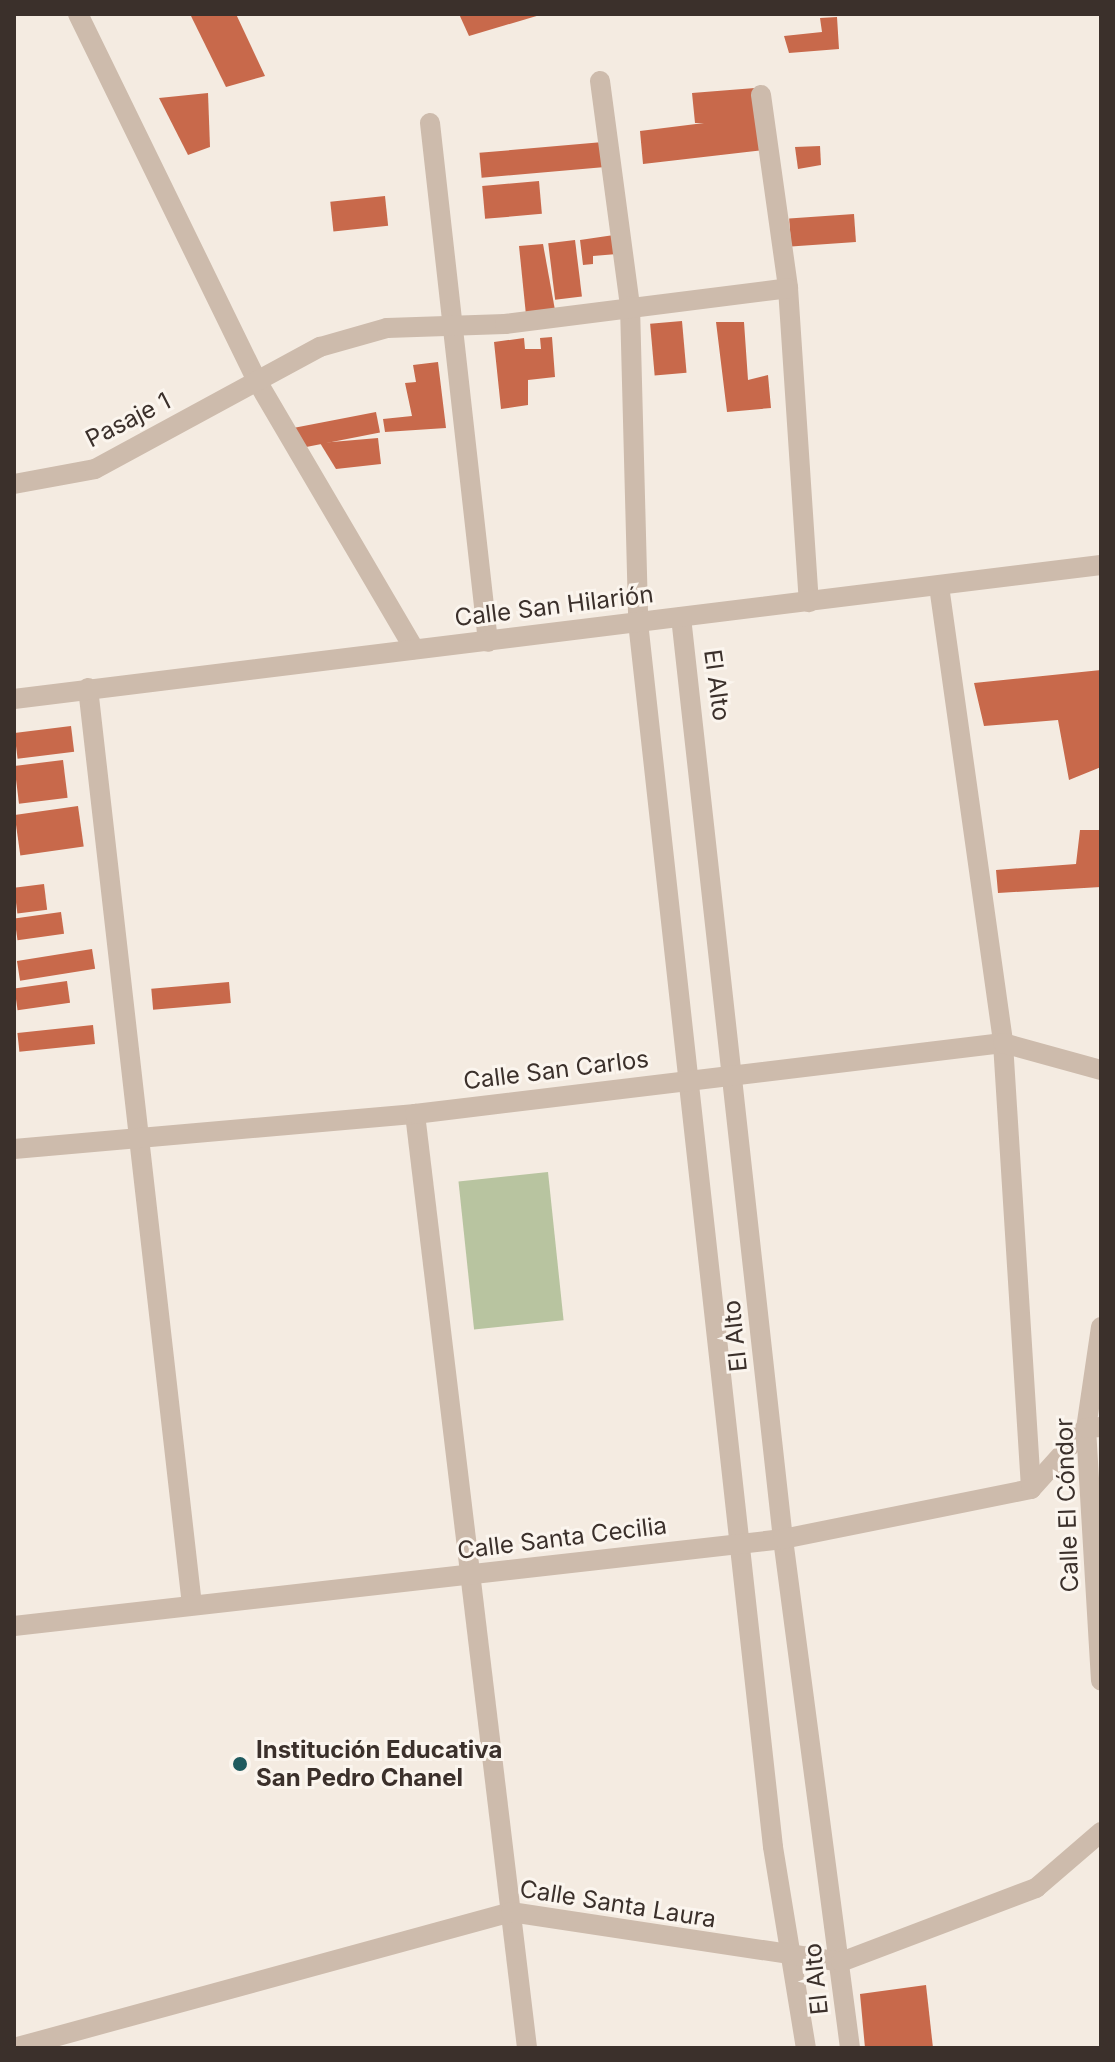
<!DOCTYPE html>
<html>
<head>
<meta charset="utf-8">
<style>
	body { margin:0 }
	#map { position:relative; width:1115px; height:2062px; overflow:hidden; background:#f4ebe1; font-family:Inter,sans-serif }
	div>[style] { position:absolute }
	[style*='--x'] { left:calc(var(--x)*1px); top:calc(var(--y)*1px); width:calc(var(--w)*1px); rotate:calc(var(--a)*1deg) }
	.green>* { inset:0; background:#b8c4a0; transform-origin:0 0 }
	.building>* { inset:0; background:#c8694b; transform-origin:0 0 }
	.minor>* { height:20px; margin:-10px; padding:0 10px; transform-origin:10px; border-radius:10px; background:#cdbbac }
	.dots>* { width:22px; height:22px; translate:-50% -50%; box-sizing:border-box; border:4px solid #fbf5ee; border-radius:50% }
	span { translate:-50% -50%; white-space:nowrap; text-align:center; line-height:1.15; -webkit-text-stroke:6px #fbf5ee; paint-order:stroke }
	.street-label { font-size:24px; color:#3b302b }
	.poi-label { font-size:24px; color:#3b302b; font-weight:700 }
	.left { translate:0 -50%; text-align:left }
	.frame { position:absolute; inset:0; border:16px solid #3b302b; pointer-events:none }
</style>
</head>
<body>
<div id="map">
	<div class="green">
		<div style="left:548px;top:1172px;width:149px;height:90px;rotate:84deg"></div>
	</div>
	<div class="building">
		<div style="clip-path:polygon(190px 14px,236px 14px,265px 76px,226px 87px)"></div>
		<div style="clip-path:polygon(459px 14px,540px 14px,540px 15px,469px 36px)"></div>
		<div style="clip-path:polygon(837px 17px,839px 49px,789px 53px,784px 36px,822px 32px,820px 18px)"></div>
		<div style="clip-path:polygon(755px 88px,765px 150px,643px 164px,640px 131px,704px 123px,695px 123px,692px 93px)"></div>
		<div style="clip-path:polygon(208px 93px,210px 147px,188px 155px,159px 98px)"></div>
		<div style="left:603px;top:142px;width:25px;height:124px;rotate:85deg"></div>
		<div style="clip-path:polygon(820px 146px,821px 165px,798px 169px,795px 147px)"></div>
		<div style="left:539px;top:181px;width:33px;height:57px;rotate:85deg"></div>
		<div style="left:385px;top:196px;width:30px;height:55px;rotate:84deg"></div>
		<div style="left:854px;top:214px;width:28px;height:65px;rotate:86deg"></div>
		<div style="clip-path:polygon(614px 235px,617px 254px,593px 256px,593px 264px,583px 265px,580px 240px)"></div>
		<div style="left:575px;top:240px;width:57px;height:27px;rotate:83deg"></div>
		<div style="clip-path:polygon(543px 244px,555px 310px,526px 315px,519px 246px)"></div>
		<div style="left:682px;top:321px;width:52px;height:32px;rotate:85deg"></div>
		<div style="clip-path:polygon(716px 322px,744px 322px,748px 380px,768px 375px,771px 408px,727px 412px)"></div>
		<div style="clip-path:polygon(552px 337px,555px 377px,528px 380px,528px 405px,501px 409px,494px 342px,524px 338px,525px 349px,541px 349px,540px 338px)"></div>
		<div style="clip-path:polygon(438px 362px,446px 428px,385px 432px,383px 419px,412px 416px,405px 383px,416px 382px,413px 365px)"></div>
		<div style="left:376px;top:412px;width:21px;height:83px;rotate:79deg"></div>
		<div style="clip-path:polygon(378px 438px,381px 464px,336px 469px,320px 443px)"></div>
		<div style="clip-path:polygon(1101px 670px,1101px 767px,1069px 780px,1058px 720px,984px 726px,974px 683px)"></div>
		<div style="left:71px;top:726px;width:26px;height:57px;rotate:83deg"></div>
		<div style="left:63px;top:760px;width:38px;height:49px;rotate:83deg"></div>
		<div style="left:78px;top:806px;width:41px;height:64px;rotate:82deg"></div>
		<div style="clip-path:polygon(1080px 830px,1100px 830px,1101px 887px,998px 893px,996px 870px,1076px 864px)"></div>
		<div style="left:44px;top:884px;width:26px;height:30px;rotate:83deg"></div>
		<div style="left:61px;top:912px;width:22px;height:47px;rotate:82deg"></div>
		<div style="left:92px;top:949px;width:20px;height:76px;rotate:81deg"></div>
		<div style="left:67px;top:981px;width:22px;height:53px;rotate:82deg"></div>
		<div style="left:229px;top:982px;width:21px;height:78px;rotate:85deg"></div>
		<div style="left:93px;top:1025px;width:19px;height:76px;rotate:84deg"></div>
		<div style="clip-path:polygon(926px 1985px,933px 2048px,865px 2048px,860px 1994px)"></div>
	</div>
	<div class="minor">
		<div style="--x:78;--y:14;--w:408;--a:64"></div>
		<div style="--x:257;--y:381;--w:311;--a:59.6"></div>
		<div style="--x:600;--y:81;--w:227;--a:82.4"></div>
		<div style="--x:630;--y:306;--w:316;--a:88.5"></div>
		<div style="--x:638;--y:622;--w:1232;--a:83.71"></div>
		<div style="--x:773;--y:1847;--w:204;--a:80.7"></div>
		<div style="--x:761;--y:95;--w:195;--a:82"></div>
		<div style="--x:788;--y:288;--w:315;--a:86.2"></div>
		<div style="--x:430;--y:123;--w:522;--a:83.62"></div>
		<div style="--x:14;--y:484;--w:82;--a:-10.5"></div>
		<div style="--x:95;--y:469;--w:256;--a:-28.5"></div>
		<div style="--x:320;--y:347;--w:70;--a:-15.8"></div>
		<div style="--x:387;--y:328;--w:118;--a:-1.9"></div>
		<div style="--x:505;--y:324;--w:285;--a:-7.2"></div>
		<div style="--x:939;--y:586;--w:461;--a:82"></div>
		<div style="--x:1003;--y:1043;--w:447;--a:86.4"></div>
		<div style="--x:681;--y:617;--w:928;--a:83.69"></div>
		<div style="--x:783;--y:1539;--w:513;--a:82.5"></div>
		<div style="--x:88;--y:688;--w:923;--a:83.53"></div>
		<div style="--x:14;--y:699;--w:1095;--a:-7.03"></div>
		<div style="--x:415;--y:1114;--w:941;--a:83.16"></div>
		<div style="--x:14;--y:1149;--w:403;--a:-5"></div>
		<div style="--x:415;--y:1114;--w:592;--a:-6.89"></div>
		<div style="--x:1003;--y:1043;--w:102;--a:15.4"></div>
		<div style="--x:1101;--y:1327;--w:102;--a:98.4"></div>
		<div style="--x:1086;--y:1428;--w:253;--a:86.6"></div>
		<div style="--x:14;--y:1626;--w:774;--a:-6.45"></div>
		<div style="--x:783;--y:1539;--w:253;--a:-11.4"></div>
		<div style="--x:1031;--y:1489;--w:82;--a:-48"></div>
		<div style="--x:1086;--y:1428;--w:15;--a:-4"></div>
		<div style="--x:14;--y:2048;--w:515;--a:-15.3"></div>
		<div style="--x:511;--y:1912;--w:334;--a:8.6"></div>
		<div style="--x:841;--y:1962;--w:209;--a:-20.8"></div>
		<div style="--x:1036;--y:1888;--w:86;--a:-40.7"></div>
	</div>
	<div class="dots">
		<div style="left:240px;top:1764px;background:#1f5a5e"></div>
	</div>
	<div class="street-label">
		<span style="left:128px;top:420px;rotate:-27deg">Pasaje 1</span>
		<span style="left:554px;top:606px;rotate:-7deg">Calle San Hilarión</span>
		<span style="left:717px;top:685px;rotate:82deg">El Alto</span>
		<span style="left:556px;top:1070px;rotate:-7deg">Calle San Carlos</span>
		<span style="left:735px;top:1336px;rotate:-96deg">El Alto</span>
		<span style="left:1067px;top:1505px;rotate:-92deg">Calle El Cóndor</span>
		<span style="left:562px;top:1538px;rotate:-7deg">Calle Santa Cecilia</span>
		<span style="left:618px;top:1904px;rotate:9deg">Calle Santa Laura</span>
		<span style="left:816px;top:1979px;rotate:-96deg">El Alto</span>
	</div>
	<div class="poi-label">
		<span class="left" style="left:256px;top:1764px">Institución Educativa<br>San Pedro Chanel</span>
	</div>
	<div class="frame"></div>
</div>
</body>
</html>
